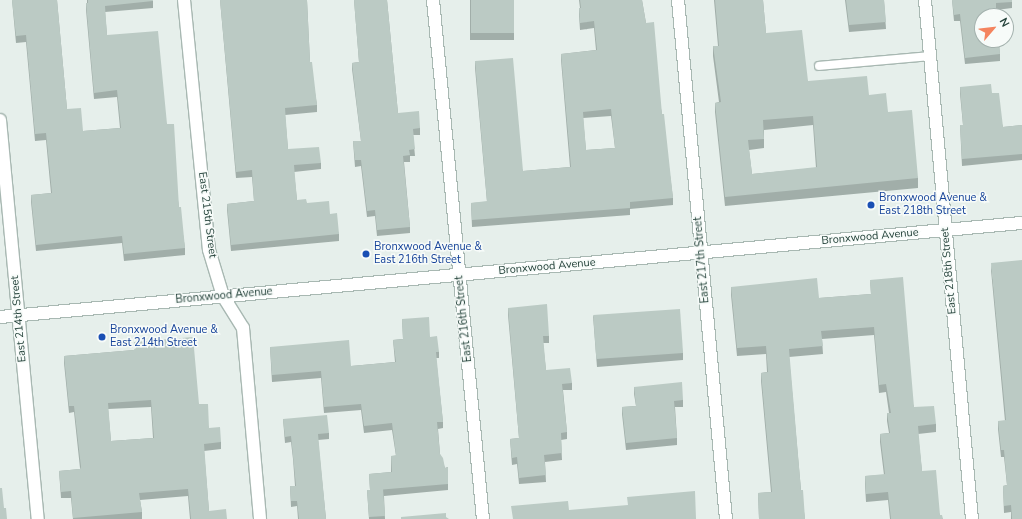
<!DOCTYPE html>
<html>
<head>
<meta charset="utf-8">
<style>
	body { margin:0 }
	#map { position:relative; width:1022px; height:519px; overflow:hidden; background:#e6efeb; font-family:"Nunito Sans",sans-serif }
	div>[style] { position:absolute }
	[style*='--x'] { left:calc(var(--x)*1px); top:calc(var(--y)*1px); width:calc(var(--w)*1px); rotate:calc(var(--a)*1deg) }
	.roads { filter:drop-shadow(1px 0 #a8b8b2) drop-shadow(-1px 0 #a8b8b2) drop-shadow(0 1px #a8b8b2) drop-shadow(0 -1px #a8b8b2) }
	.service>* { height:8px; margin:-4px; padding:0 4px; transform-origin:4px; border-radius:4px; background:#fff }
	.minor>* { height:12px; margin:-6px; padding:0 6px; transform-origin:6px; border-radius:6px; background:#fff }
	.tertiary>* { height:12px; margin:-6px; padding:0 6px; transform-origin:6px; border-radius:6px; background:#fff }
	.wall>* { inset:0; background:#a1aea9; transform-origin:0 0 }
	.building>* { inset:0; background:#bbcac4; transform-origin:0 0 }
	.dots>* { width:11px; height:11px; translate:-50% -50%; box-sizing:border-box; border:2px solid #f7fbf9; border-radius:50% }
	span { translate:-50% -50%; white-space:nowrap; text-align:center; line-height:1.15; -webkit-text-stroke:3px #f7fbf9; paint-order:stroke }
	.transit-label { font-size:11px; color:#164399 }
	.left { translate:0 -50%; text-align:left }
	.street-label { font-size:11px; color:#24423a }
	.north { position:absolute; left:974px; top:8px; width:40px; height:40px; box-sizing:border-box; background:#f7fbf9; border:1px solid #a3b1ad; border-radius:50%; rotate:62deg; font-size:11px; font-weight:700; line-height:16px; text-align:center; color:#24423a }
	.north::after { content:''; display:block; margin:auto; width:14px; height:18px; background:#f4845f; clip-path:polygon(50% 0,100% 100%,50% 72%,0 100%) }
</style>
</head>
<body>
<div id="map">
	<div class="roads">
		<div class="service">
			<div style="--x:819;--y:66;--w:111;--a:-5.1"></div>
		</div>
		<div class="minor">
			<div style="--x:184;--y:0;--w:251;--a:84.3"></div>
			<div style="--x:209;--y:250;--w:48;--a:73.1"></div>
			<div style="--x:223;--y:296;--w:38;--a:58"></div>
			<div style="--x:243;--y:328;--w:192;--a:84.9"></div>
			<div style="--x:433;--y:0;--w:521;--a:84.5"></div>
			<div style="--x:678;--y:0;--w:521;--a:84.72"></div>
			<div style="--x:925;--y:0;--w:521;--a:84.83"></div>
			<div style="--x:0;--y:120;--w:401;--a:84.6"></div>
		</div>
		<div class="tertiary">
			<div style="--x:0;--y:317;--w:1026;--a:-5.26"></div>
		</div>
	</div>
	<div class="wall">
		<div style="clip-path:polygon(12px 0,57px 0,67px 109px,83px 131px,120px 128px,117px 97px,94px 99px,86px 10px,86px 3px,87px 3px,87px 0,152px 0,153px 1px,153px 8px,105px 12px,107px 35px,167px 124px,179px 207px,185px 248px,185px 255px,124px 261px,122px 243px,36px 251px,31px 202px,31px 195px,51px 193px,46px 140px,35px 141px,26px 42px,16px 43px)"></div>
		<div style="clip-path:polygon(220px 0,307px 0,310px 62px,317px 105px,317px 112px,285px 115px,288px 149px,321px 163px,321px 169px,294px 172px,297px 200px,307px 203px,330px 214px,339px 234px,339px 241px,231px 251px,227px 210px,227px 204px,254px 201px,252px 177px,236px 178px)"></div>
		<div style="clip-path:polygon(354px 0,387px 0,398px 113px,420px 128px,420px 135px,413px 135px,415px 156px,410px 156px,410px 162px,404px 162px,410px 227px,410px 233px,377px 236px,375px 216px,367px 217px,361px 166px,355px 167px,353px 141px,361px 141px,352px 69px,352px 63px,359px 62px)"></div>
		<div style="left:470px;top:0;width:44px;height:40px"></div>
		<div style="clip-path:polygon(evenodd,579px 0,642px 0,646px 23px,662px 114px,673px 198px,673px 205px,630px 209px,630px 215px,472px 227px,471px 203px,487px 202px,475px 68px,475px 61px,523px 171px,570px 167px,561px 60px,561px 54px,596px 50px,594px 28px,580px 30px,579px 15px,579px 8px,580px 8px,579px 0,611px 116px,615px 148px,586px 150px,583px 118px,611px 116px)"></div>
		<div style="clip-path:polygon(evenodd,714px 0,763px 0,766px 33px,808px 81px,869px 95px,888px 112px,918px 178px,918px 188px,725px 206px,715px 112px,715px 103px,719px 102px,713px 56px,713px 46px,718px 46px,714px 0,813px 125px,816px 168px,752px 174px,749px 150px,764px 148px,764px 130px,813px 125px)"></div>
		<div style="clip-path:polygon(845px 0,884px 0,886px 29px,849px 32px)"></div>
		<div style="clip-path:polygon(952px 0,1012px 0,1012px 8px,996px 10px,996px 15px,1000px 54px,1000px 61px,965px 64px,960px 21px,954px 21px)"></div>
		<div style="clip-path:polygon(960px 87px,992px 93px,1003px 127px,1022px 125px,1022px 160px,962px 166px,960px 125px,963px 125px,960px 94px)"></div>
		<div style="clip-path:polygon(991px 263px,1022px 519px,1011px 519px,1011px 512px,1004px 513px,1003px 486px,1007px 485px,1004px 457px,1001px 457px,998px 429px,998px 421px,1005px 421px,991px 270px)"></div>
		<div style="clip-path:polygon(870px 280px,914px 407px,936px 424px,936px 432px,918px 434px,922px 471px,940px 515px,943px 519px,890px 519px,888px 500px,866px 502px,865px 484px,865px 476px,884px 475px,880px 442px,880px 434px,889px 433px,887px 421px,887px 413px,889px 413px,886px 392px,879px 393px,874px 335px,822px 339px,823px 354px,789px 357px,801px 490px,805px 519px,759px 519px,758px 493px,771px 492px,761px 381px,761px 373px,767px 372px,766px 354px,737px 356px,731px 295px,731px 287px,819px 298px,871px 294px)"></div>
		<div style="clip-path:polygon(508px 308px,549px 336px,549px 343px,543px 343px,546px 370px,572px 383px,572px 390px,563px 390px,567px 432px,567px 439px,561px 440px,562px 460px,545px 462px,546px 482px,519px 484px,517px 464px,512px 465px,510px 439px,519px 438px,508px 315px)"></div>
		<div style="clip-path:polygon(593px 316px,683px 353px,683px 360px,597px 367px)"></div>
		<div style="clip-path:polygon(402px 319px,430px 337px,439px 352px,439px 358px,436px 358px,443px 422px,443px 428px,438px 429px,440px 454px,445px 468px,448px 467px,448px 490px,384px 496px,385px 519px,369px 519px,367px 490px,370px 490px,369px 474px,391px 472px,391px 456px,396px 456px,392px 430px,364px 433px,361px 410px,324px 413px,321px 378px,272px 382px,270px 347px,351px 366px,395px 362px,393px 340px,403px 339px)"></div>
		<div style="clip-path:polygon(evenodd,134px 342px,199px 404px,209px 428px,221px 442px,221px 449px,204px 451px,209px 511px,227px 519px,190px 519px,188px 496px,140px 500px,142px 512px,142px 519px,73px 519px,71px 498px,61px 498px,59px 471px,80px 469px,80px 468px,74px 412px,69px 413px,64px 363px,64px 356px,134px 350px,134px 342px,151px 407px,153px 438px,111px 441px,108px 409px,151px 407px)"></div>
		<div style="clip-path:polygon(634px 387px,683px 400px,683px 407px,675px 407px,677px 438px,677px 445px,626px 450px,622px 414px,622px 407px,636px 406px,634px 394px)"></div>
		<div style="clip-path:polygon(283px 419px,329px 433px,329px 439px,318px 440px,326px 519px,298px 519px,297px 506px,291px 507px,290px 486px,295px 486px,293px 459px,291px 442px,285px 443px)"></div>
	</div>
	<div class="building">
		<div style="clip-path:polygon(12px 0,57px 0,67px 109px,81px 108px,83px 131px,121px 128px,117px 90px,94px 93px,86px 3px,88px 3px,88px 0,152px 0,153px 1px,105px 6px,107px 35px,158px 31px,167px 124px,174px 124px,179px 207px,181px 207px,185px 248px,124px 254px,122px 236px,36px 245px,31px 195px,52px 193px,46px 133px,35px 134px,26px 35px,16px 36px)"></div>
		<div style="clip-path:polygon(220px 0,307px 0,310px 62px,312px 62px,317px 105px,285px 108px,288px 149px,319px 147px,321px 163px,294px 165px,297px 200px,306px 199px,307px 203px,329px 201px,330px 214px,337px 213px,339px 234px,231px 245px,227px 204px,254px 201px,252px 170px,236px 172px)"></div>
		<div style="clip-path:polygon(354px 0,387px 0,398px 113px,419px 111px,420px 128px,413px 129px,415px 149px,409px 150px,410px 155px,403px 156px,410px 227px,377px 230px,375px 210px,367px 211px,361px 160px,355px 160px,353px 141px,361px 141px,352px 63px,359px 62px)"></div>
		<div style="left:471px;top:0;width:43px;height:33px"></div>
		<div style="clip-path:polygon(evenodd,580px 0,642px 0,646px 23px,654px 22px,662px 114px,664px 114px,673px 198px,630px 202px,630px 208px,472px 220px,471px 203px,487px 201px,475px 61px,513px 58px,523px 171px,571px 167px,561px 54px,597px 50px,594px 21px,580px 23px,579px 8px,581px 8px,580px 0,611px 109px,615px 148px,586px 150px,583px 112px,611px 109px)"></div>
		<div style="clip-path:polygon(evenodd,715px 0,763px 0,766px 33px,802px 30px,808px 81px,867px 76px,869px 95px,886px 93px,888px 112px,912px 110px,918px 178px,725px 197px,715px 103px,721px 102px,713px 46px,719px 46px,715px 0,813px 116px,817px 167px,752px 174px,748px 140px,764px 139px,763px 120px,813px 116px)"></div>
		<div style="clip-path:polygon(846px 0,884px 0,886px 22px,849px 25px)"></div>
		<div style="clip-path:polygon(952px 0,1012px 0,1012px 2px,996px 3px,996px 16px,982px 16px,982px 40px,999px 40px,1000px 54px,965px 58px,960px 14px,954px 15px)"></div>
		<div style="clip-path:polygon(991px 84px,992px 93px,999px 93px,1003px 127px,1022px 125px,1022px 154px,962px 159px,960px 125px,963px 125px,960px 87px)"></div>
		<div style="clip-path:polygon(1022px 260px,1022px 519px,1012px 519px,1011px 505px,1004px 506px,1003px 486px,1007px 485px,1004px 450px,1001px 450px,998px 421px,1006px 420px,991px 263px)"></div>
		<div style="clip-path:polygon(903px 277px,914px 407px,934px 406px,936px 424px,918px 426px,922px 471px,936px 470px,940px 515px,942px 515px,943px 519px,891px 519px,888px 492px,866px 494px,865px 476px,885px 474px,880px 434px,890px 433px,887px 413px,891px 413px,886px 384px,879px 385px,874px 327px,821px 331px,823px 346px,789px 349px,801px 490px,803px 490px,805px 519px,759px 519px,758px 493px,772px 492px,761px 373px,768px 372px,766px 346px,737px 348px,731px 287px,817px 278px,819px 298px,871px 294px,870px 280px)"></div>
		<div style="clip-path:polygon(547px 304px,549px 336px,543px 336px,546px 370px,570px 368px,572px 383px,562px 384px,567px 432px,561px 433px,562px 453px,544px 455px,546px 475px,519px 478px,517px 457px,512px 458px,510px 439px,519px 438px,508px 308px)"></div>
		<div style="left:680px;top:309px;width:44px;height:87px;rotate:86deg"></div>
		<div style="clip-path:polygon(429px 317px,430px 337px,437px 336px,439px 352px,436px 352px,443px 422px,437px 422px,440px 454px,443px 458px,445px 468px,448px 467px,448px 484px,377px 490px,383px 489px,385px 516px,369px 517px,367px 490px,370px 490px,369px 474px,392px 472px,391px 456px,396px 455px,392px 423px,364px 426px,361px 404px,324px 407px,321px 371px,272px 375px,270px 347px,349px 340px,351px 366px,396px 362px,393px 340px,403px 339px,402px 319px)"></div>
		<div style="clip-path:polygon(evenodd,193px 337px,199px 404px,208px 404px,209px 428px,220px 427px,221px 442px,204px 444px,209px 511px,226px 509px,227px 519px,191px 519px,188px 489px,139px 493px,142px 512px,73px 518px,71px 491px,61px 492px,59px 471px,80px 469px,81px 467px,74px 406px,69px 406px,64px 356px,134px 350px,134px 342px,193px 337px,151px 400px,154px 438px,111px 441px,108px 403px,151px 400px)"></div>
		<div style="clip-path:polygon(682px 382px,683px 400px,674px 401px,677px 438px,626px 443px,622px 407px,636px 406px,634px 387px)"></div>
		<div style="clip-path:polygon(327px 415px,329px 433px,318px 434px,326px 519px,299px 519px,297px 501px,291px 501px,290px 486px,296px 486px,291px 436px,285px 437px,283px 419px)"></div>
		<div style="clip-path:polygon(0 488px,2px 488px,4px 508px,6px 508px,7px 519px,0 519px)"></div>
		<div style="clip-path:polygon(695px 491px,696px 519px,513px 519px,511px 506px,568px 501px,569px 510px,628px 505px,627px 497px)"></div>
		<div style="clip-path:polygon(446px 513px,446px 517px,449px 519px,401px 519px,401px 517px)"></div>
	</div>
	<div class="dots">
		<div style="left:871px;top:205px;background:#1a4fb4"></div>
		<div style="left:366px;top:254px;background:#1a4fb4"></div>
		<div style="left:102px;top:337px;background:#1a4fb4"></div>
	</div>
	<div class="transit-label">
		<span class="left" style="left:879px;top:205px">Bronxwood Avenue &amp;<br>East 218th Street</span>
		<span class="left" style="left:374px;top:254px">Bronxwood Avenue &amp;<br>East 216th Street</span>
		<span class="left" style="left:110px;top:337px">Bronxwood Avenue &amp;<br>East 214th Street</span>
	</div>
	<div class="street-label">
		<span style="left:207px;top:215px;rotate:83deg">East 215th Street</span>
		<span style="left:870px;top:237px;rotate:-5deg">Bronxwood Avenue</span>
		<span style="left:702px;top:260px;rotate:-95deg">East 217th Street</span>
		<span style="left:547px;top:267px;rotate:-5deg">Bronxwood Avenue</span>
		<span style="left:949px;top:271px;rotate:-95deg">East 218th Street</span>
		<span style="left:224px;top:296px;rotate:-5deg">Bronxwood Avenue</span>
		<span style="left:19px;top:319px;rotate:-95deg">East 214th Street</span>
		<span style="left:464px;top:319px;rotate:-96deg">East 216th Street</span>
	</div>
	<div class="north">N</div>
</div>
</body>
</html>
